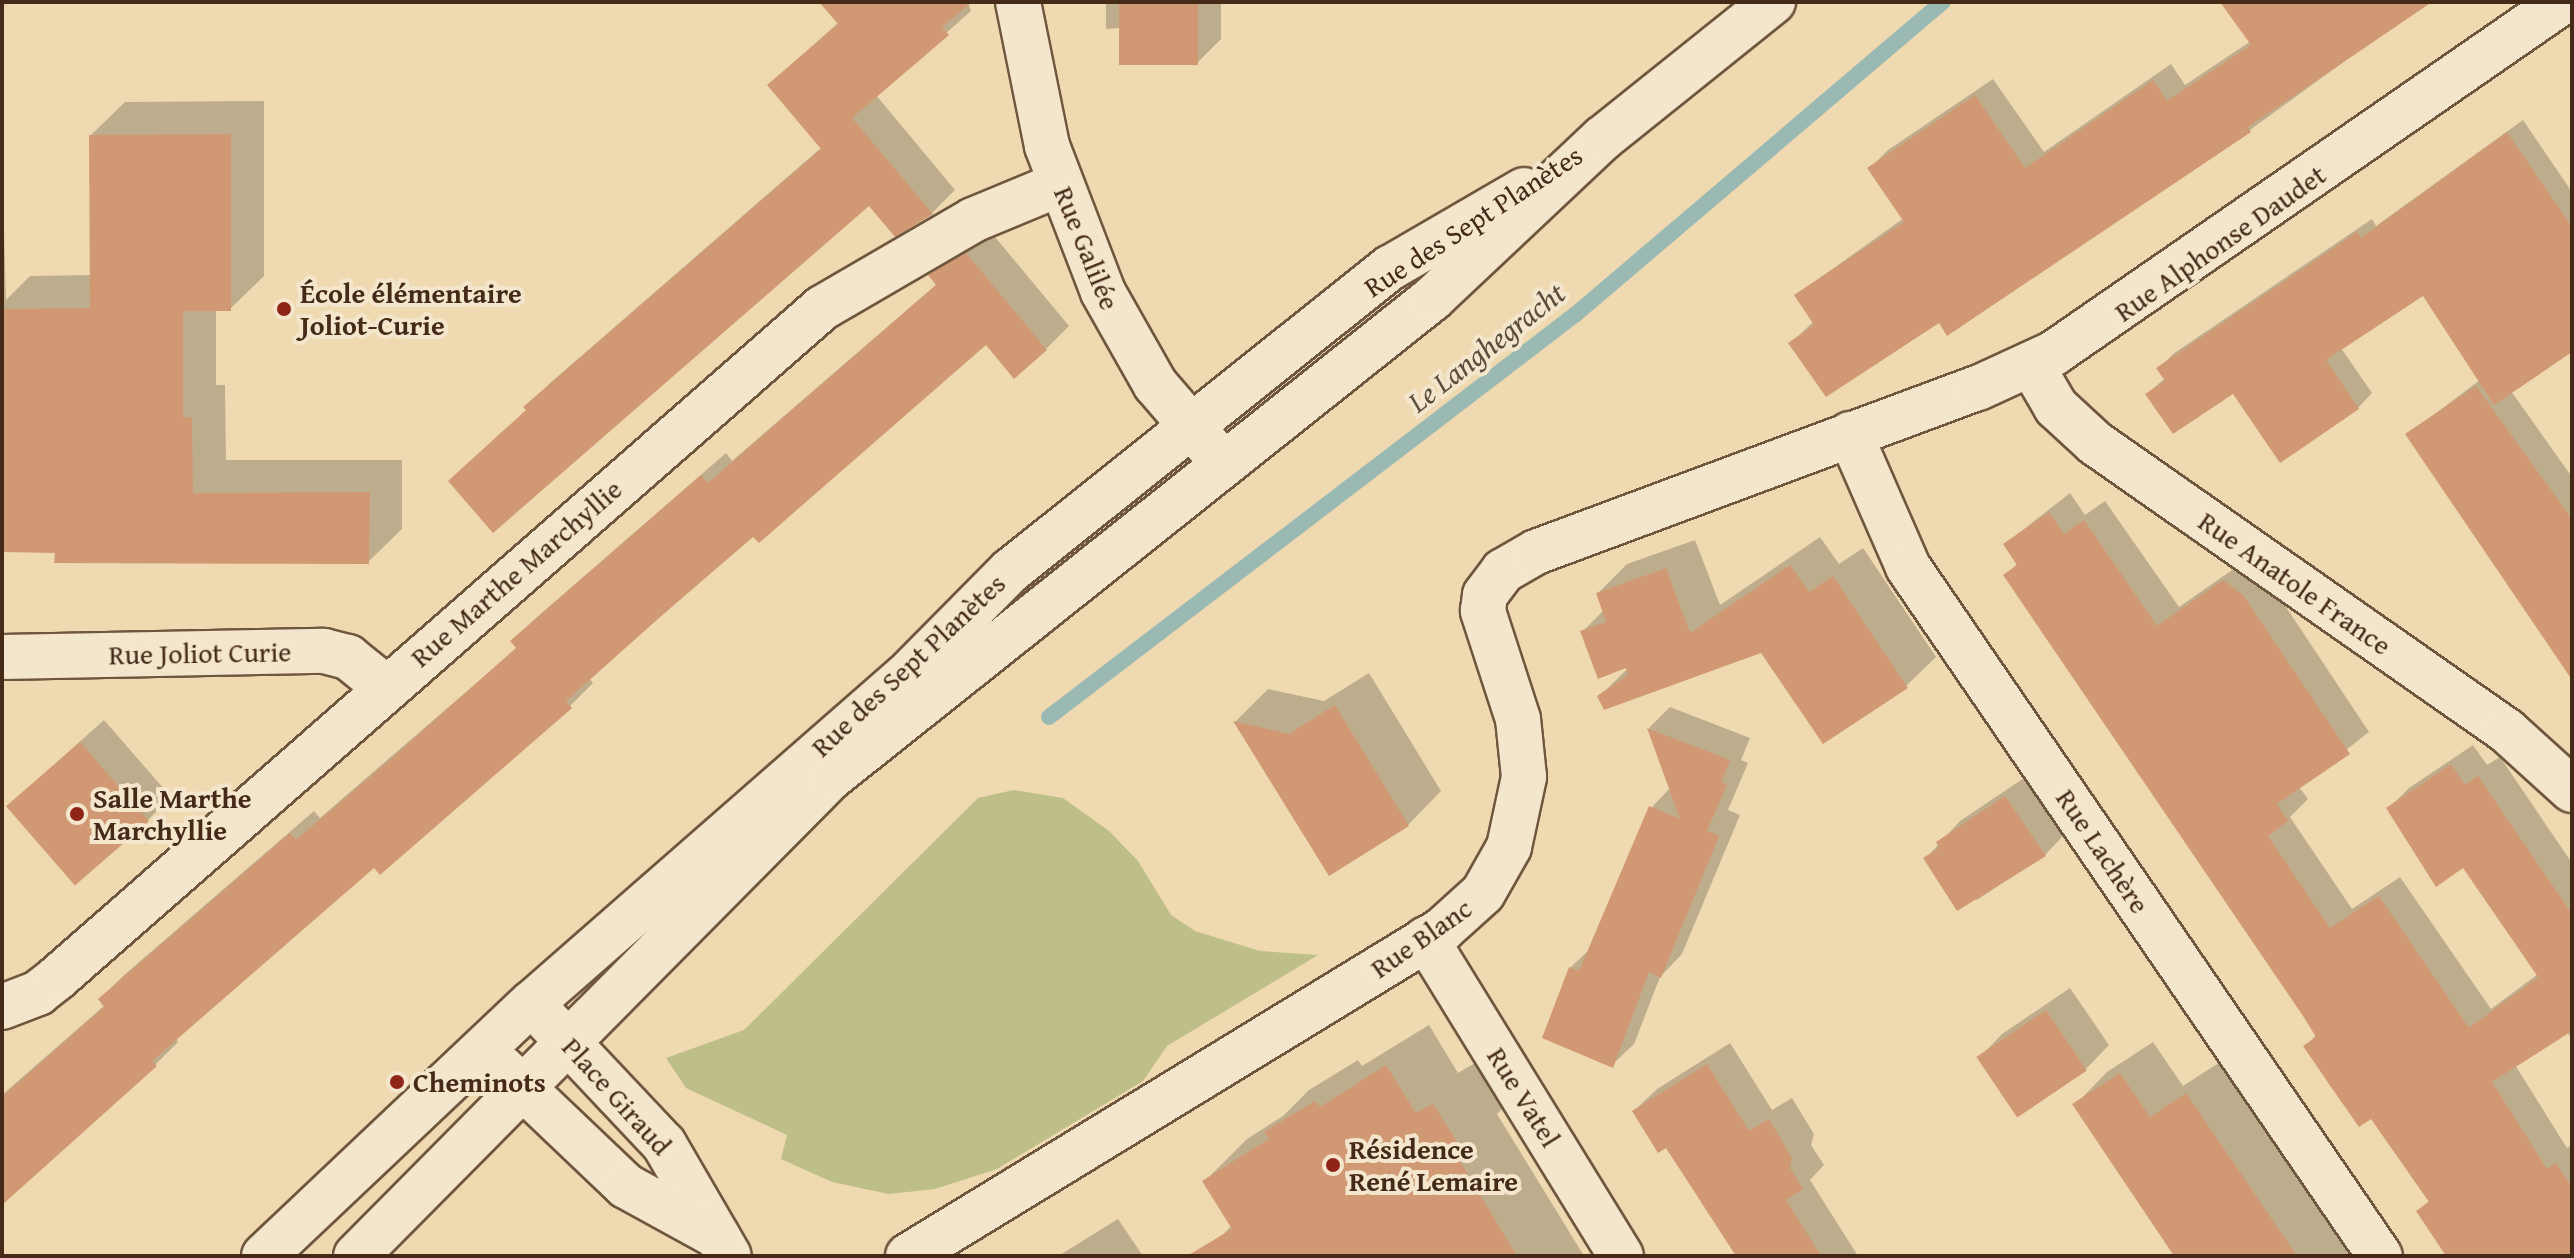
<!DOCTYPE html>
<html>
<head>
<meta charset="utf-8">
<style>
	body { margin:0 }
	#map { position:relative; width:2574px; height:1258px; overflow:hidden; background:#eed9b1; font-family:"Gentium Book Plus",serif }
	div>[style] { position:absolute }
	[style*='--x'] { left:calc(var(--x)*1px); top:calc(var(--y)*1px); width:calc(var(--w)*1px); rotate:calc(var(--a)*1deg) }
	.green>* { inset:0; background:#bebe88 }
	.shadow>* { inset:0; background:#0003 }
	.stream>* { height:16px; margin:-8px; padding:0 8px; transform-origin:8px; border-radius:8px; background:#9bb9b3 }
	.building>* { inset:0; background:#d19973; transform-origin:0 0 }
	.roads { filter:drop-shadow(2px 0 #6f563e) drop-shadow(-2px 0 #6f563e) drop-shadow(0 2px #6f563e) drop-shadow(0 -2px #6f563e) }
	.minor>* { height:44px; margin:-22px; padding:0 22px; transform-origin:22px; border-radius:22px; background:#f4e6cc }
	.dots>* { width:22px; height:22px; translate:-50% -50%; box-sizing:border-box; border:4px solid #f4e6cc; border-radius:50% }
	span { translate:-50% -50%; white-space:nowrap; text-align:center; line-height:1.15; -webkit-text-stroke:8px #f4e6cc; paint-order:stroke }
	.street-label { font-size:28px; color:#452a18 }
	.poi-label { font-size:28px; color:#452a18; font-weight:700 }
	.left { translate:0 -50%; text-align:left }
	.water-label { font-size:30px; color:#5a4e3f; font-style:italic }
	.frame { position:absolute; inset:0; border:4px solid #452a18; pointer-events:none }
</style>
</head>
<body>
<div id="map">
	<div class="green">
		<div style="clip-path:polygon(1014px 790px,1063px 798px,1109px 831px,1138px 861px,1171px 915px,1195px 931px,1260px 951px,1318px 955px,1167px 1046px,1143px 1081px,997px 1169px,935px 1189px,889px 1194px,832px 1182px,781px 1159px,787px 1135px,686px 1088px,666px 1058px,744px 1030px,978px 798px)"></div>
	</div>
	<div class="shadow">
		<div style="clip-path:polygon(853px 2px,968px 2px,971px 11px,876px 95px,955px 190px,932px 213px,870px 204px,528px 409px,549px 384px,822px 147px,769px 85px,839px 22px)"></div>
		<div style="clip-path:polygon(1106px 2px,1221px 2px,1221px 39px,1198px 62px,1121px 28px,1106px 29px)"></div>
		<div style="clip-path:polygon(2224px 2px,2426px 2px,2250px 130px,1939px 320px,1791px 343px,1814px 321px,1796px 295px,1904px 218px,1870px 168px,1888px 150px,1993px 79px,2044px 152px,2171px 64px,2185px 85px,2251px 41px)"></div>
		<div style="clip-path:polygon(264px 101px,264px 276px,230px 309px,216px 309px,216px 385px,225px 385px,226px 460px,402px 460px,402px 529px,368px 562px,2px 550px,2px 160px,6px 300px,30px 276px,92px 275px,91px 135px,125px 102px)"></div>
		<div style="clip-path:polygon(2523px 120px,2572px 192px,2572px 349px,2511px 391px,2572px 477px,2572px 677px,2408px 434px,2480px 380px,2424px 294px,2341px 348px,2372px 393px,2358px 408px,2233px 391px,2147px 394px,2165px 378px,2159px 368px,2173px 354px,2372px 219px,2376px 226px)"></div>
		<div style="clip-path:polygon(990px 231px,1069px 326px,1046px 349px,986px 342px,753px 534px,589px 678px,593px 683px,570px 706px,374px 865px,176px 1038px,178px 1042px,155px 1065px,2px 1203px,2px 1095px,105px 1005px,100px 999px,123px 976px,314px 811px,320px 818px,518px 647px,512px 641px,536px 618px,726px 453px,732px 461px,937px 284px,930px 276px,953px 252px)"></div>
		<div style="clip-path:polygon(2070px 493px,2085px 515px,2105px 501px,2179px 607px,2245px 561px,2264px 574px,2369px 732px,2299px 787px,2308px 799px,2290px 817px,2352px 909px,2400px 877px,2491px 1009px,2538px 974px,2464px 865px,2389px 808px,2409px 788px,2473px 745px,2487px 765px,2500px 757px,2572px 863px,2572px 1039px,2567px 1032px,2515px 1065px,2567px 1148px,2572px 1145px,2572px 1256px,2449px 1256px,2418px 1211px,2430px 1200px,2372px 1116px,2306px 1046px,2317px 1034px,2006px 575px,2018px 563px,2005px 544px)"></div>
		<div style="clip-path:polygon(1820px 537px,1839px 564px,1863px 548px,1936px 657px,1906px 686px,1762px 650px,1599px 697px,1632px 664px,1583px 631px,1604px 610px,1598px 593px,1627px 564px,1695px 540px,1720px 605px)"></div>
		<div style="clip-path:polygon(1369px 673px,1441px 791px,1408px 825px,1235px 722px,1268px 689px,1324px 701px)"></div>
		<div style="clip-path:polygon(1670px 707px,1750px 738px,1741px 760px,1748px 763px,1728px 810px,1740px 815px,1682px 954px,1660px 977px,1634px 1044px,1612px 1065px,1570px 968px,1592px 947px,1651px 808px,1670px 788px,1649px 728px)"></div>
		<div style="clip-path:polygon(104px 720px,171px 797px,148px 820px,8px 806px)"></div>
		<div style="clip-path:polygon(2027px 776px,2066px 833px,2045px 855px,1977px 900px,1925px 859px,1960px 821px)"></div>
		<div style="clip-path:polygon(2070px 988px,2109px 1045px,2086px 1069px,1979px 1058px,2002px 1034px)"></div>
		<div style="clip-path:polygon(1429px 1025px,1458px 1073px,1475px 1063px,1503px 1108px,1497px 1114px,1584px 1256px,1229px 1256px,1219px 1239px,1232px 1225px,1205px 1181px,1247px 1139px,1283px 1116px,1309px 1090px,1358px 1060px,1362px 1066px)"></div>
		<div style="clip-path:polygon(2153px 1042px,2183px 1086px,2220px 1062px,2350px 1256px,2176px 1256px,2075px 1105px,2107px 1072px)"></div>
		<div style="clip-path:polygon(1730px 1043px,1772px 1110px,1792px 1098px,1814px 1134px,1811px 1145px,1824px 1165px,1810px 1180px,1858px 1256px,1736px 1256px,1667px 1145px,1634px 1111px,1657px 1089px)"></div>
		<div style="clip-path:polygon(1118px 1219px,1143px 1256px,1059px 1256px,1060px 1255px)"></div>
	</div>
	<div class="stream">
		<div style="--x:1049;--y:717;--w:663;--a:-37.41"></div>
		<div style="--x:1576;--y:314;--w:482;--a:-40.4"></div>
	</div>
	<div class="building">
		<div style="clip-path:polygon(819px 2px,972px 2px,942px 27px,949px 35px,852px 118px,933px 214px,895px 237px,869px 206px,493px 533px,448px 481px,526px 410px,523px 407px,821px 149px,767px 85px,838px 24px)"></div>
		<div style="left:1119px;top:2px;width:79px;height:63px"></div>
		<div style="clip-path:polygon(2220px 2px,2432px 2px,2248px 127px,2251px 132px,1947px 336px,1939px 323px,1826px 397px,1788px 343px,1814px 325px,1794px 295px,1904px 222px,1867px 168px,1975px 95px,2025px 168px,2153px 80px,2167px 101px,2251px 45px)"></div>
		<div style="clip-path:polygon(2507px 132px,2572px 227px,2572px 352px,2494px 405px,2423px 296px,2326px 360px,2359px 409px,2280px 463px,2233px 394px,2173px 434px,2145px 394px,2165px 381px,2156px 368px,2357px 232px,2361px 238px)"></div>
		<div style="clip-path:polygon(231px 134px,231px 311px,183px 311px,183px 418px,192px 417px,193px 493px,370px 492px,369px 564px,54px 563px,55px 553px,2px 552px,2px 309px,90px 308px,89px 135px)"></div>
		<div style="clip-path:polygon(966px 253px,1047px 350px,1014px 379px,986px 345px,759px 543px,753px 537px,659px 618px,566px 701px,572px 708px,380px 875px,374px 868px,152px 1061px,157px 1066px,2px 1205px,2px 1097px,104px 1007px,98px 999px,290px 833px,296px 840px,392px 758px,516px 648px,510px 641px,701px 475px,708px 483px,936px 285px,928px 275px)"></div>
		<div style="clip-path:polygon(2476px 386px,2572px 519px,2572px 680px,2405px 434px)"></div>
		<div style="clip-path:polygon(2049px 512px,2064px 534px,2084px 520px,2157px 626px,2223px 580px,2243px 595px,2350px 754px,2277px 804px,2288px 821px,2268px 836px,2330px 928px,2379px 896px,2469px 1028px,2538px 977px,2463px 868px,2436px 887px,2386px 808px,2451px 764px,2465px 785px,2478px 776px,2572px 914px,2572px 1031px,2492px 1082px,2547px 1169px,2556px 1163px,2572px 1187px,2572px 1256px,2446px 1256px,2416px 1211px,2429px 1202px,2371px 1119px,2359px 1127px,2331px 1087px,2303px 1046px,2316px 1037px,2303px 1016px,2003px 575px,2017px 565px,2003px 544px)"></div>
		<div style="clip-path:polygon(1790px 565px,1809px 592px,1833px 576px,1908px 688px,1823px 744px,1761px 653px,1604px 710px,1597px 696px,1628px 675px,1626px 668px,1598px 679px,1580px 631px,1606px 622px,1596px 593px,1666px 568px,1690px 633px)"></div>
		<div style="clip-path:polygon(1335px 705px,1409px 826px,1329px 876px,1233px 721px,1289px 734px)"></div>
		<div style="clip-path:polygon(1647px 728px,1730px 760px,1721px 782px,1727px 785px,1707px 831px,1719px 836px,1661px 978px,1649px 972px,1613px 1068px,1542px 1038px,1569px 967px,1579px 971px,1649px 806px,1680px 819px)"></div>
		<div style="left:80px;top:742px;width:105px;height:98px;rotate:49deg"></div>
		<div style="clip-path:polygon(2005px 796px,2046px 856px,1957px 911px,1923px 858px,1939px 848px,1936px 842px)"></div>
		<div style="left:2046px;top:1010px;width:73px;height:84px;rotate:56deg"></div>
		<div style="clip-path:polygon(1707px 1064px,1749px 1131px,1769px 1119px,1792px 1158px,1790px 1168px,1803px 1189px,1786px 1200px,1821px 1256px,1736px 1256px,1666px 1148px,1658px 1153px,1632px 1111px)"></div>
		<div style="clip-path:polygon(1386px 1065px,1416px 1113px,1433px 1104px,1463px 1151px,1456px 1155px,1517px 1256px,1187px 1256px,1232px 1229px,1202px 1181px,1269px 1139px,1264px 1132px,1315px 1101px,1320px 1107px)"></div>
		<div style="clip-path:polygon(2120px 1073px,2150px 1117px,2186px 1093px,2297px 1256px,2174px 1256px,2072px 1104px)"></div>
	</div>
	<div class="roads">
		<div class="minor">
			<div style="--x:1018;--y:2;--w:147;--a:78.6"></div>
			<div style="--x:1047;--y:146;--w:156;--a:69"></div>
			<div style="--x:1103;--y:292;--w:106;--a:60.5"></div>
			<div style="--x:1155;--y:384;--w:84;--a:49.3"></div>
			<div style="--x:2031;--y:364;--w:50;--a:59.8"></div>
			<div style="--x:2056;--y:407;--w:53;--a:42.7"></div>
			<div style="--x:2095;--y:443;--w:503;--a:34.95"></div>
			<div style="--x:2507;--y:731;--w:88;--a:42.2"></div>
			<div style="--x:1850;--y:434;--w:145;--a:66.4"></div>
			<div style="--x:1908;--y:567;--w:835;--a:55.59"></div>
			<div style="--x:2;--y:657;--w:322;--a:-1.1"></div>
			<div style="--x:324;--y:651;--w:25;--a:14"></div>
			<div style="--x:348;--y:657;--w:48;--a:39"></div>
			<div style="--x:1426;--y:939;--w:372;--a:58.4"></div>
			<div style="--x:2;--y:1007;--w:39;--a:-21"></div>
			<div style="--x:38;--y:993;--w:24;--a:-38"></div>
			<div style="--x:57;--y:978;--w:1017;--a:-41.21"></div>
			<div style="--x:822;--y:308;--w:175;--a:-30.2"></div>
			<div style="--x:973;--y:220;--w:94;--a:-22.5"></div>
			<div style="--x:547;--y:1020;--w:170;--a:46.7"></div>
			<div style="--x:664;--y:1144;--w:129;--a:59.9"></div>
			<div style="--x:501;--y:1067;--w:173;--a:43.6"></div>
			<div style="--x:626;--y:1186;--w:104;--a:28.8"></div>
			<div style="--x:264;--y:1256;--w:369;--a:-43.4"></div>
			<div style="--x:532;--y:1003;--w:495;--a:-41.2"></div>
			<div style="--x:905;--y:677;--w:149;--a:-45.3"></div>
			<div style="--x:1010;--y:571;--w:486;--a:-38.6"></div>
			<div style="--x:1390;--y:268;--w:155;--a:-30.2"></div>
			<div style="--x:356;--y:1256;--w:673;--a:-45.24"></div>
			<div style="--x:830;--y:778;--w:771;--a:-38.52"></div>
			<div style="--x:1433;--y:298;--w:233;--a:-43.3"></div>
			<div style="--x:1603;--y:138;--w:218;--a:-38.7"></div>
			<div style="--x:908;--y:1256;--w:626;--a:-31.4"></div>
			<div style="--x:1442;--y:930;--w:55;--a:-42.1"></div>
			<div style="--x:1483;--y:893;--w:53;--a:-60.5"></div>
			<div style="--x:1509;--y:847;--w:72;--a:-77.9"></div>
			<div style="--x:1524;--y:777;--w:58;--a:-95.9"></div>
			<div style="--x:1518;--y:719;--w:114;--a:-108"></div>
			<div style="--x:1483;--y:611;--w:16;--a:-83"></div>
			<div style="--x:1485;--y:595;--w:30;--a:-53"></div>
			<div style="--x:1503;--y:571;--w:38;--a:-30"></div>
			<div style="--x:1536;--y:552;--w:471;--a:-20.4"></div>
			<div style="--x:1978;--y:388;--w:84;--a:-24.7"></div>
			<div style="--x:2054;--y:353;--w:617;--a:-34.64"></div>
		</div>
	</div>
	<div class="dots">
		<div style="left:284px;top:309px;background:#8f2418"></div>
		<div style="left:77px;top:814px;background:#8f2418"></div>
		<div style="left:397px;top:1082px;background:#8f2418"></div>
		<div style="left:1333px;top:1165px;background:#8f2418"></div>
	</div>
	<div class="street-label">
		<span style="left:1473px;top:221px;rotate:-33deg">Rue des Sept Planètes</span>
		<span style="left:2220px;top:243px;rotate:-35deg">Rue Alphonse Daudet</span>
		<span style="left:1087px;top:248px;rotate:68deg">Rue Galilée</span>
		<span style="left:516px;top:573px;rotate:-41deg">Rue Marthe Marchyllie</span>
		<span style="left:2295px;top:583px;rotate:35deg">Rue Anatole France</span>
		<span style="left:200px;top:653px;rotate:-1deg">Rue Joliot Curie</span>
		<span style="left:908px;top:665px;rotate:-43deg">Rue des Sept Planètes</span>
		<span style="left:2103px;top:851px;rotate:56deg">Rue Lachère</span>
		<span style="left:1421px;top:938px;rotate:-35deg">Rue Blanc</span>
		<span style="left:617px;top:1096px;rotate:48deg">Place Giraud</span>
		<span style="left:1524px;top:1097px;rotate:58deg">Rue Vatel</span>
	</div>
	<div class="poi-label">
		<span class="left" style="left:300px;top:309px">École élémentaire<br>Joliot-Curie</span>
		<span class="left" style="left:93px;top:814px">Salle Marthe<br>Marchyllie</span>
		<span class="left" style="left:413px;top:1082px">Cheminots</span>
		<span class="left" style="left:1349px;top:1165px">Résidence<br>René Lemaire</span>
	</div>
	<div class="water-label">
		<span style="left:1486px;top:347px;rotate:-38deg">Le Langhegracht</span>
	</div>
	<div class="frame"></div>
</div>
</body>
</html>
